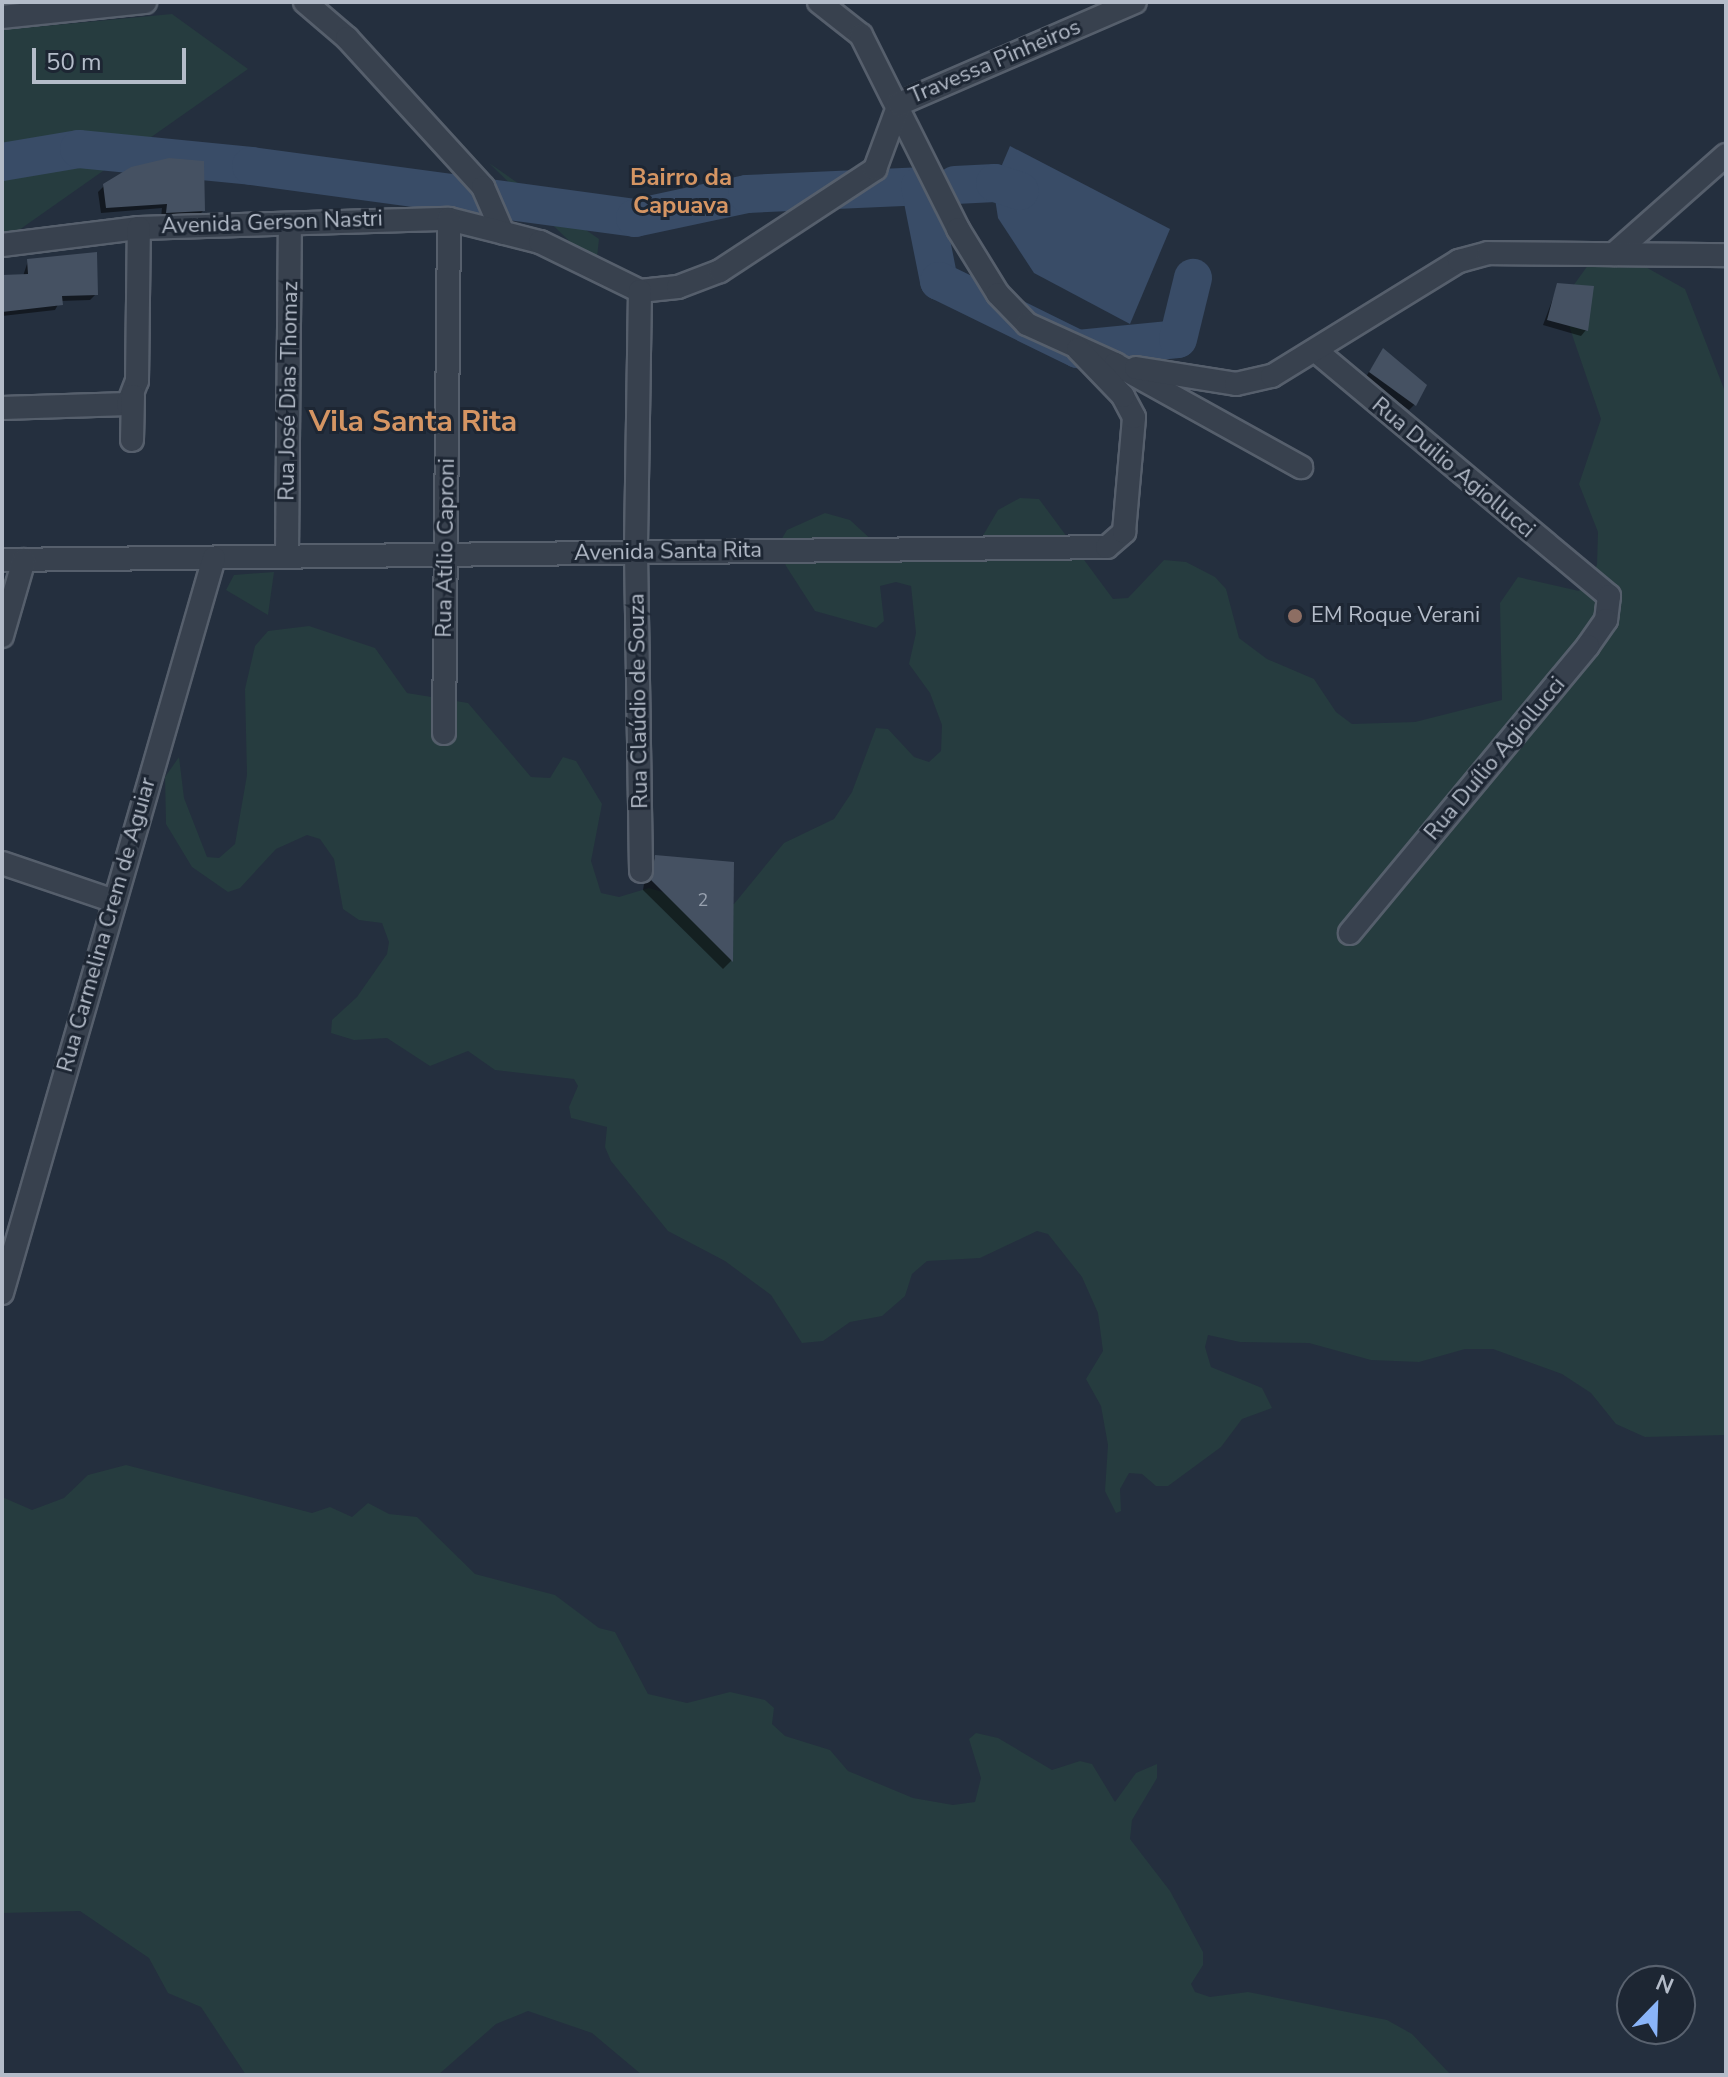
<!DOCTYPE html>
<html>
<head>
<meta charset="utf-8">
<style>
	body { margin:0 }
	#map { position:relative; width:1728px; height:2077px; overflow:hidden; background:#242f3e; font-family:"Nunito Sans",sans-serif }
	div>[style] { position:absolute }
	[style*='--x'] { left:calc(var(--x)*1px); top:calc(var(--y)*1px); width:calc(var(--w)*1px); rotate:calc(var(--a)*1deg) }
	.green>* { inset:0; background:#263c3f }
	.water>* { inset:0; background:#394c67 }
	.shadow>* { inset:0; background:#0007 }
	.river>* { height:38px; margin:-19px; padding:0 19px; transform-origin:19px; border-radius:19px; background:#394c67 }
	.building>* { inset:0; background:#455162 }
	.roads { filter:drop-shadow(2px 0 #565f6c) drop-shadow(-2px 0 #565f6c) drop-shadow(0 2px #565f6c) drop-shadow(0 -2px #565f6c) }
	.minor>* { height:22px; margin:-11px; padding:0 11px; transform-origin:11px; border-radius:11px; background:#38414e }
	.dots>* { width:22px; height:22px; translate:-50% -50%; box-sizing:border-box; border:4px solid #1d2633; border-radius:50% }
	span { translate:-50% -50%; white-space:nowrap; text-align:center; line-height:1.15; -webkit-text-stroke:6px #1d2633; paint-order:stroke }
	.number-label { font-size:18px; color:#98a1af }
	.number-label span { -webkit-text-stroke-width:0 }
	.street-label { font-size:22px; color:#b4bcc9 }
	.poi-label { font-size:22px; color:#b4bcc9 }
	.left { translate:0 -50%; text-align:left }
	.neighbourhood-label { font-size:24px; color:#d59563; font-weight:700 }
	.district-label { font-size:30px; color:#d59563; font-weight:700 }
	.frame { position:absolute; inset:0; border:4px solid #b4bcc9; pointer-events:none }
	.north { position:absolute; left:1616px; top:1965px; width:80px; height:80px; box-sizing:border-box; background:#1d2633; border:2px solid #59626f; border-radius:50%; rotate:23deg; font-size:22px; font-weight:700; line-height:32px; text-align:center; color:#b4bcc9 }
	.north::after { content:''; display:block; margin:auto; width:28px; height:36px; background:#8ab4f8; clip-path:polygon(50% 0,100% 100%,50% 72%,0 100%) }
	.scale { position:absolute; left:32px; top:48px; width:154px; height:36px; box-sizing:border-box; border:4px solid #b4bcc9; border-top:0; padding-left:10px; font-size:24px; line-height:28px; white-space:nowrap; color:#b4bcc9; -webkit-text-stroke:6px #1d2633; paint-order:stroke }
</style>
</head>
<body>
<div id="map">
	<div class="green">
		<div style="clip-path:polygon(172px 14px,248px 69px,2px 242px,2px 30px)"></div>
		<div style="clip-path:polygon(489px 163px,599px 239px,596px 267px)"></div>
		<div style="clip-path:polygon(1626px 256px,1685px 289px,1726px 394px,1726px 1435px,1645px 1437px,1616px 1424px,1591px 1393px,1562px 1374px,1493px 1349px,1465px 1349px,1419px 1362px,1371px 1360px,1309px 1343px,1240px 1342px,1208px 1335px,1205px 1347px,1211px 1367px,1262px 1388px,1272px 1408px,1242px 1419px,1221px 1447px,1168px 1486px,1156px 1486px,1142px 1474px,1129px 1473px,1120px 1489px,1121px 1511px,1116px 1513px,1105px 1491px,1108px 1445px,1101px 1406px,1086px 1379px,1103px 1351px,1098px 1313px,1082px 1277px,1048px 1234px,1037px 1231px,980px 1258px,927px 1261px,912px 1274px,905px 1296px,882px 1316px,850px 1322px,823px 1341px,802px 1343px,771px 1295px,725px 1261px,668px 1231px,611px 1161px,605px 1147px,607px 1127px,571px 1118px,569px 1107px,578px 1086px,574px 1079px,495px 1070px,468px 1051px,430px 1066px,387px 1038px,354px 1040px,331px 1033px,332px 1020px,357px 997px,387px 954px,389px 942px,382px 923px,359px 920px,343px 909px,334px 859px,320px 839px,307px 835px,276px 849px,240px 888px,228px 892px,192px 867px,166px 824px,165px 777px,179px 757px,184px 798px,207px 857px,219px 858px,235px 844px,247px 775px,245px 689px,255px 646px,268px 631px,309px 626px,375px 648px,407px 693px,468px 703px,531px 777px,550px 778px,563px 757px,576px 761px,602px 804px,591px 861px,601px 893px,619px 897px,649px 888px,705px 904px,734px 904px,784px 843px,834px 819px,852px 792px,876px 728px,888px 729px,914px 757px,929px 762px,941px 751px,942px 725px,930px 693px,909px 664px,916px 633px,911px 586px,896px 582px,880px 586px,884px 621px,876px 628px,815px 611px,786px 566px,778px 545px,787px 530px,825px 513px,850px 520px,887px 554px,923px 558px,953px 537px,971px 556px,998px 510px,1020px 498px,1039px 499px,1113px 599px,1128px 598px,1164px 560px,1186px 562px,1215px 577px,1226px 589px,1239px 638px,1267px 659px,1314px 679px,1336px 712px,1352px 724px,1415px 722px,1502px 700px,1500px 603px,1518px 577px,1579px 591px,1597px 565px,1598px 532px,1579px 484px,1601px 419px,1566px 317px,1573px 286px,1591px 261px)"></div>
		<div style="clip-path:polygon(274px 572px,268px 615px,226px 590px,234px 575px)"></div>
		<div style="clip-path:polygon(126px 1465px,312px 1513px,330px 1507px,352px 1517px,368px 1503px,389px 1514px,417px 1517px,475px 1574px,555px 1595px,599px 1628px,615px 1632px,648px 1694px,687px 1703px,730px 1692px,765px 1700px,774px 1708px,772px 1724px,785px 1736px,830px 1750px,848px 1771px,913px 1798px,953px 1805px,975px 1802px,981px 1778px,969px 1739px,976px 1733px,998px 1738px,1052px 1770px,1080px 1761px,1092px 1764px,1115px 1802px,1136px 1773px,1157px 1764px,1157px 1778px,1132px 1820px,1130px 1839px,1170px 1891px,1203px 1952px,1203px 1965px,1191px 1984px,1195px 1992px,1210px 1997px,1248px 1992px,1387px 2020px,1412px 2034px,1451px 2075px,642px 2075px,592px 2033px,528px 2011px,496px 2024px,438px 2075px,246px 2075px,201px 2007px,168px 1993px,149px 1958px,80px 1911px,2px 1913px,2px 1497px,32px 1510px,64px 1498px,88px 1475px)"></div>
	</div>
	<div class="water">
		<div style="clip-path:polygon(1010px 146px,1170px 229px,1130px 324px,1034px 273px,998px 218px,993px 186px)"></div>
	</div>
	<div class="shadow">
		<div style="clip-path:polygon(104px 186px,203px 211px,198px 216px,161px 218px,162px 208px,101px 213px,98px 192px)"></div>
		<div style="clip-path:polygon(28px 261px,96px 294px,90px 300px,60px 301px,55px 310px,2px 316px,2px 277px,23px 276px)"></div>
		<div style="clip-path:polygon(1558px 285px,1586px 330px,1581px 336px,1543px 325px)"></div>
		<div style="clip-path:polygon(1383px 351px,1415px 404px,1409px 410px,1365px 378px)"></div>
		<div style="clip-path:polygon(655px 857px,732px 864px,731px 961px,723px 969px,643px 890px,647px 866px)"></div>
	</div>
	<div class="river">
		<div style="--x:2;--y:162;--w:78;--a:-9.6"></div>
		<div style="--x:79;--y:149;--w:173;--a:5.6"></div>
		<div style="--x:251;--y:166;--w:388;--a:7.7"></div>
		<div style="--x:635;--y:218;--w:115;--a:-12.1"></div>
		<div style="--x:747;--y:194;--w:173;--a:-2.6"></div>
		<div style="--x:920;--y:186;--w:97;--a:78.7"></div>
		<div style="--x:939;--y:281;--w:155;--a:26.1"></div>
		<div style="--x:1078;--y:349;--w:100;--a:-5.7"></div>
		<div style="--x:1178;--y:339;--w:63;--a:-76.2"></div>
		<div style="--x:955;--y:185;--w:40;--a:-2.9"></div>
		<div style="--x:995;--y:183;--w:26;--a:18"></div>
	</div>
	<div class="building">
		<div style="clip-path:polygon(169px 158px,204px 161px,205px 211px,166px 213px,167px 204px,106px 208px,103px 184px,131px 167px)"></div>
		<div style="clip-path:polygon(97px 252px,98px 295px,62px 296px,63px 305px,2px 312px,2px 275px,28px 274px,27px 259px)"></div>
		<div style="clip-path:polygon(1557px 283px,1594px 286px,1588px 331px,1547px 320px)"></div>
		<div style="clip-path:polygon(1383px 348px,1427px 385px,1416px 406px,1369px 372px)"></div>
		<div style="clip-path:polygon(655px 855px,734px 862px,733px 962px,651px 880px)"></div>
	</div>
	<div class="roads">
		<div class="minor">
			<div style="--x:305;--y:2;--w:55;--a:40.6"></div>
			<div style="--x:347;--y:38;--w:202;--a:47.6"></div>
			<div style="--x:483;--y:187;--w:50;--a:66.5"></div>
			<div style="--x:819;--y:2;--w:53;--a:38.2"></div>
			<div style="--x:861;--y:35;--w:217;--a:63.4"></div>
			<div style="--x:958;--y:229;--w:76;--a:58.4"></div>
			<div style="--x:998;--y:294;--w:42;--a:46"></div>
			<div style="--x:1027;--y:324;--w:97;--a:24.4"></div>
			<div style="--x:1115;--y:364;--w:213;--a:29"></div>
			<div style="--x:2;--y:17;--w:144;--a:-6"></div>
			<div style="--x:2;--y:245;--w:138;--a:-7.1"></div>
			<div style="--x:139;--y:228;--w:310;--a:-1.7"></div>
			<div style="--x:449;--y:219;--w:94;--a:14.2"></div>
			<div style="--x:540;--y:242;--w:111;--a:26.1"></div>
			<div style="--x:640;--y:291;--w:38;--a:-6"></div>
			<div style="--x:678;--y:287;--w:45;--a:-20.9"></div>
			<div style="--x:720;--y:271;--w:186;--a:-33.3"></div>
			<div style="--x:875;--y:169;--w:69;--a:-69.7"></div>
			<div style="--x:899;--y:104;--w:257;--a:-23.4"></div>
			<div style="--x:1614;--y:254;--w:149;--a:-41.5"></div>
			<div style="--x:640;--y:291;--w:261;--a:90.9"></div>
			<div style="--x:636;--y:552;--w:319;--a:89.1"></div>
			<div style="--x:1316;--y:351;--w:382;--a:39.9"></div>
			<div style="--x:1609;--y:596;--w:24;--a:97"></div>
			<div style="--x:1606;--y:620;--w:32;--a:125"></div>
			<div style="--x:1588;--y:646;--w:373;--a:129.7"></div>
			<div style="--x:1136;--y:368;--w:101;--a:9.1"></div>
			<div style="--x:1236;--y:384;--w:37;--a:-13"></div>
			<div style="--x:1272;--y:376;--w:220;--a:-31.6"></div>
			<div style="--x:1459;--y:261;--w:30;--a:-15"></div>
			<div style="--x:1488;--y:253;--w:238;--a:0.5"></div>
			<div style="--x:2;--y:408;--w:126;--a:-1.8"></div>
			<div style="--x:128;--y:404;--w:25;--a:-69"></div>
			<div style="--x:137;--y:381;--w:153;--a:-89.3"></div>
			<div style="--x:132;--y:440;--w:44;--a:-88.7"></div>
			<div style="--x:287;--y:556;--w:330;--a:-89.5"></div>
			<div style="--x:2;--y:560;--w:1105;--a:-0.67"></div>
			<div style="--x:1107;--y:547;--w:23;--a:-41"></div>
			<div style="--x:1124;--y:532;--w:115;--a:-85"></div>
			<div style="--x:1134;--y:417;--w:24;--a:-118"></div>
			<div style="--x:1123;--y:396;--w:65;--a:-133.8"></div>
			<div style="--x:2;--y:636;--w:79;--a:-73.9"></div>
			<div style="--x:444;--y:733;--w:514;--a:-89.44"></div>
			<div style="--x:2;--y:863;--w:118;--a:18.7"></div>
			<div style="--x:2;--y:1293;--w:765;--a:-73.91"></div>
		</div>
	</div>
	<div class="dots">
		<div style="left:1295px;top:616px;background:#8d6e63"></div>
	</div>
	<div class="number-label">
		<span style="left:703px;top:900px">2</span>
	</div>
	<div class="street-label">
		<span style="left:995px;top:62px;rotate:-23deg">Travessa Pinheiros</span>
		<span style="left:272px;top:223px;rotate:-2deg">Avenida Gerson Nastri</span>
		<span style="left:289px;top:391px;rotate:-89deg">Rua José Dias Thomaz</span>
		<span style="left:1453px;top:468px;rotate:40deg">Rua Duilio Agiollucci</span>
		<span style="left:446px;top:548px;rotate:-89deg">Rua Atílio Caproni</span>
		<span style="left:668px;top:552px;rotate:-1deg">Avenida Santa Rita</span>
		<span style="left:639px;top:701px;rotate:-91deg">Rua Claúdio de Souza</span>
		<span style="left:1495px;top:759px;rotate:-50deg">Rua Duílio Agiollucci</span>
		<span style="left:107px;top:925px;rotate:-74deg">Rua Carmelina Crem de Aguiar</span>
	</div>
	<div class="poi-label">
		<span class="left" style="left:1311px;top:616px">EM Roque Verani</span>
	</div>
	<div class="neighbourhood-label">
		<span style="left:681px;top:192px">Bairro da<br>Capuava</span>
	</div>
	<div class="district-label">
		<span style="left:413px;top:422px">Vila Santa Rita</span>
	</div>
	<div class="frame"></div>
	<div class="north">N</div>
	<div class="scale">50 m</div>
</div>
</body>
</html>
